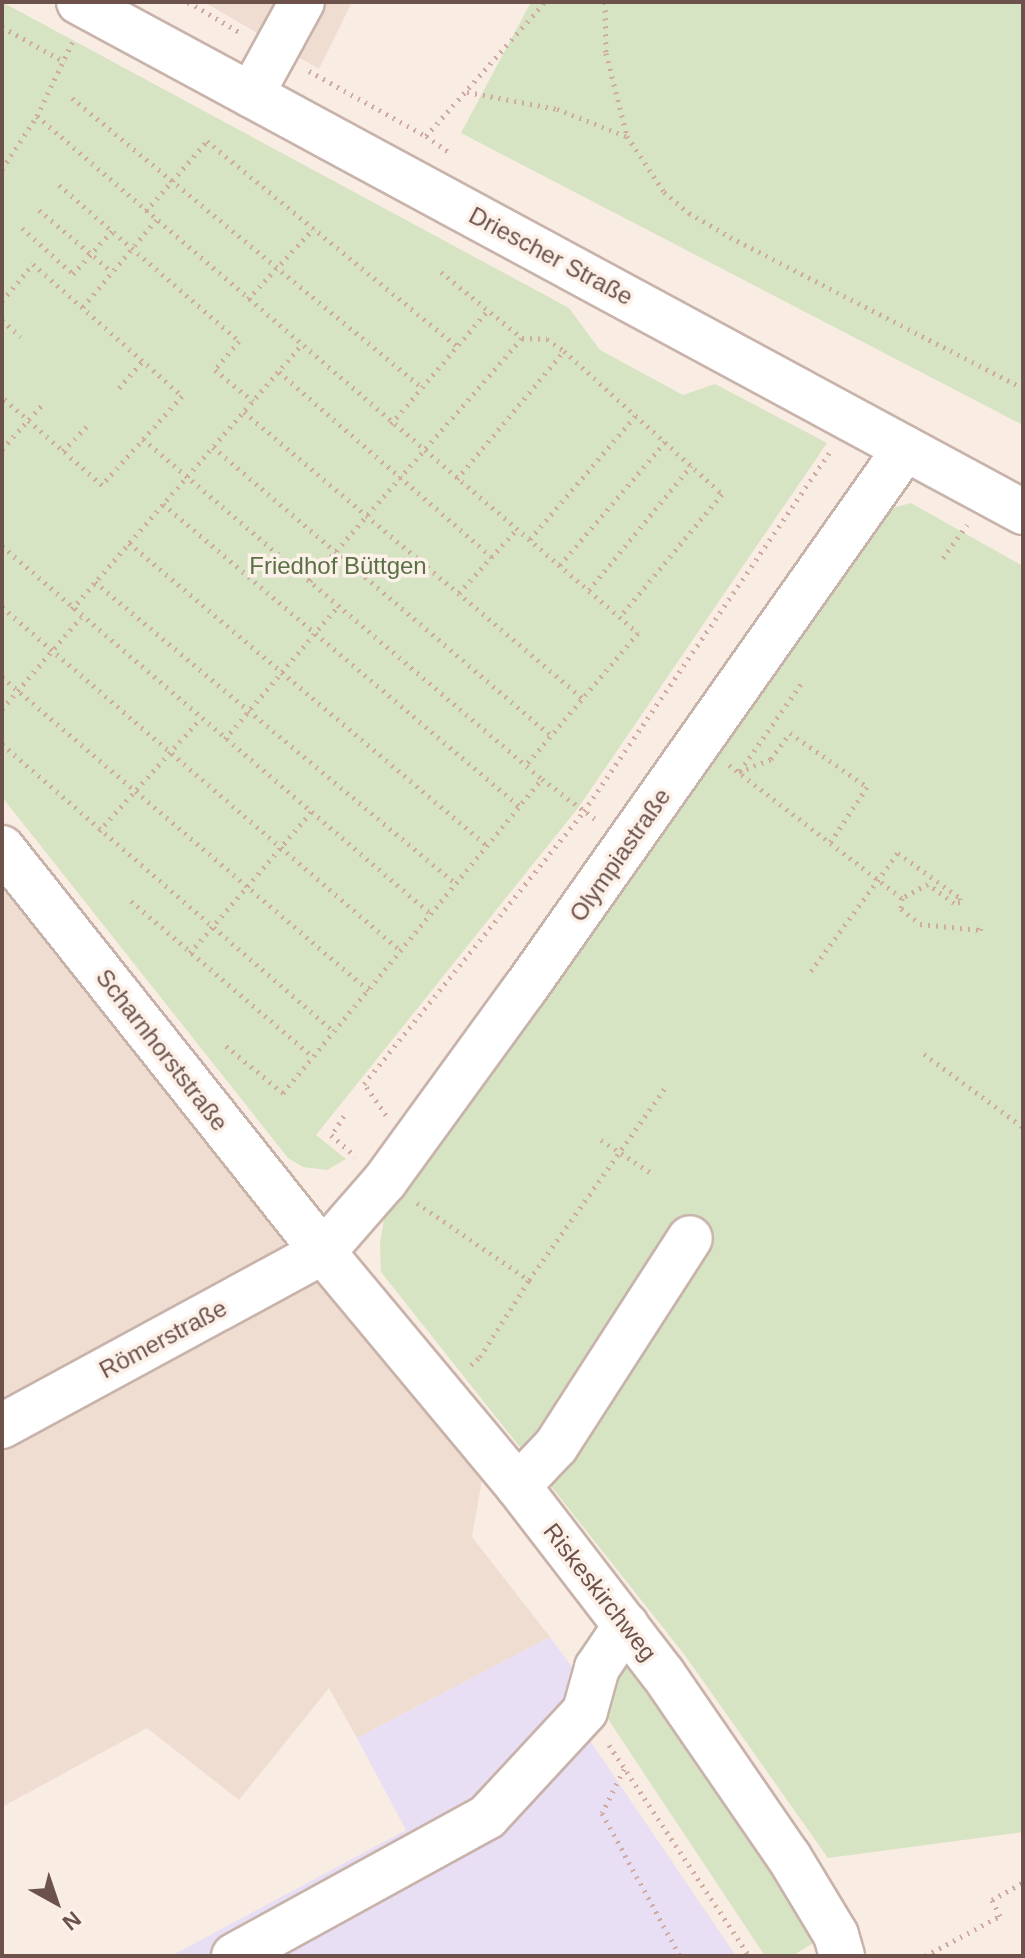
<!DOCTYPE html>
<html>
<head>
<meta charset="utf-8">
<style>
	body { margin:0 }
	#map { position:relative; width:1025px; height:1958px; overflow:hidden; background:#f9ece2; font-family:Arial,sans-serif }
	div>[style] { position:absolute }
	[style*='--x'] { left:calc(var(--x)*1px); top:calc(var(--y)*1px); width:calc(var(--w)*1px); rotate:calc(var(--a)*1deg) }
	.residential>* { inset:0; background:#efddd2 }
	.education>* { inset:0; background:#e9dff5 }
	.green>* { inset:0; background:#d6e4c3 }
	.path>* { height:5px; margin-top:-2.5px; transform-origin:0; background:repeating-linear-gradient(90deg,#cfaca1 0 2px,transparent 0 8px) }
	.roads { filter:drop-shadow(2px 0 #c8b3ab) drop-shadow(-2px 0 #c8b3ab) drop-shadow(0 2px #c8b3ab) drop-shadow(0 -2px #c8b3ab) }
	.minor>* { height:44px; margin:-22px; padding:0 22px; transform-origin:22px; border-radius:22px; background:#fff }
	span { translate:-50% -50%; white-space:nowrap; text-align:center; line-height:1.15; -webkit-text-stroke:7px #fcf1e8; paint-order:stroke }
	.street-label { font-size:24px; color:#6d524c }
	.park-label { font-size:24px; color:#5a7146 }
	.frame { position:absolute; inset:0; border:4px solid #6d524c; pointer-events:none }
	.north { position:absolute; left:16px; top:1862px; width:80px; height:80px; -webkit-text-stroke:6px #fcf1e8; paint-order:stroke; rotate:140deg; font-size:22px; font-weight:700; line-height:32px; text-align:center; color:#6d524c }
	.north::after { content:''; display:block; margin:auto; width:28px; height:36px; background:#6d524c; clip-path:polygon(50% 0,100% 100%,50% 72%,0 100%) }
</style>
</head>
<body>
<div id="map">
	<div class="residential">
		<div style="clip-path:polygon(204px 2px,352px 2px,319px 69px)"></div>
		<div style="clip-path:polygon(2px 880px,484px 1468px,472px 1537px,550px 1637px,357px 1738px,329px 1688px,239px 1800px,147px 1728px,2px 1807px)"></div>
	</div>
	<div class="education">
		<div style="clip-path:polygon(550px 1637px,581px 1679px,570px 1711px,736px 1956px,171px 1956px,406px 1830px,357px 1738px)"></div>
	</div>
	<div class="green">
		<div style="clip-path:polygon(2px 2px,569px 308px,600px 350px,683px 395px,715px 384px,827px 443px,578px 808px,316px 1135px,346px 1159px,327px 1170px,303px 1167px,288px 1158px,2px 797px)"></div>
		<div style="clip-path:polygon(531px 2px,1023px 2px,1023px 425px,461px 133px)"></div>
		<div style="clip-path:polygon(911px 503px,1023px 566px,1023px 1832px,828px 1858px,684px 1654px,381px 1272px,380px 1244px,385px 1212px,885px 510px)"></div>
		<div style="clip-path:polygon(623px 1662px,729px 1803px,745px 1814px,815px 1942px,792px 1956px,765px 1956px,606px 1716px,609px 1674px)"></div>
	</div>
	<div class="path">
		<div style="--x:188;--y:2;--w:61;--a:30.3"></div>
		<div style="--x:605;--y:2;--w:51;--a:88.9"></div>
		<div style="--x:606;--y:53;--w:86;--a:75.8"></div>
		<div style="--x:627;--y:136;--w:67;--a:56.5"></div>
		<div style="--x:664;--y:192;--w:33;--a:40"></div>
		<div style="--x:689;--y:213;--w:48;--a:30.3"></div>
		<div style="--x:730;--y:237;--w:330;--a:27.3"></div>
		<div style="--x:2;--y:27;--w:72;--a:29.1"></div>
		<div style="--x:309;--y:71;--w:134;--a:29.1"></div>
		<div style="--x:426;--y:136;--w:28;--a:35"></div>
		<div style="--x:467;--y:92;--w:92;--a:10.7"></div>
		<div style="--x:557;--y:109;--w:74;--a:21.4"></div>
		<div style="--x:72;--y:98;--w:455;--a:39.6"></div>
		<div style="--x:37;--y:116;--w:793;--a:40.7"></div>
		<div style="--x:638;--y:633;--w:173;--a:130.3"></div>
		<div style="--x:426;--y:136;--w:179;--a:-48.4"></div>
		<div style="--x:2;--y:169;--w:64;--a:-56.6"></div>
		<div style="--x:37;--y:116;--w:83;--a:-64.4"></div>
		<div style="--x:59;--y:185;--w:238;--a:40.9"></div>
		<div style="--x:239;--y:341;--w:38;--a:130"></div>
		<div style="--x:215;--y:370;--w:49;--a:39.2"></div>
		<div style="--x:39;--y:210;--w:96;--a:40.3"></div>
		<div style="--x:146;--y:211;--w:93;--a:-48.9"></div>
		<div style="--x:207;--y:141;--w:323;--a:39.4"></div>
		<div style="--x:22;--y:228;--w:69;--a:42"></div>
		<div style="--x:73;--y:274;--w:58;--a:-47.8"></div>
		<div style="--x:441;--y:272;--w:104;--a:39.2"></div>
		<div style="--x:522;--y:338;--w:25;--a:2"></div>
		<div style="--x:547;--y:339;--w:21;--a:35"></div>
		<div style="--x:564;--y:351;--w:213;--a:42.1"></div>
		<div style="--x:722;--y:494;--w:160;--a:129.7"></div>
		<div style="--x:248;--y:299;--w:97;--a:-47.1"></div>
		<div style="--x:2;--y:301;--w:48;--a:-50"></div>
		<div style="--x:33;--y:264;--w:199;--a:41.5"></div>
		<div style="--x:182;--y:396;--w:120;--a:132"></div>
		<div style="--x:102;--y:485;--w:133;--a:-138.7"></div>
		<div style="--x:83;--y:307;--w:114;--a:-50"></div>
		<div style="--x:2;--y:320;--w:25;--a:42"></div>
		<div style="--x:279;--y:372;--w:282;--a:41"></div>
		<div style="--x:119;--y:388;--w:37;--a:-49"></div>
		<div style="--x:244;--y:412;--w:443;--a:40.2"></div>
		<div style="--x:391;--y:424;--w:150;--a:-49.6"></div>
		<div style="--x:143;--y:439;--w:524;--a:40.44"></div>
		<div style="--x:542;--y:779;--w:66;--a:37"></div>
		<div style="--x:213;--y:447;--w:443;--a:40.5"></div>
		<div style="--x:2;--y:449;--w:59;--a:-47.7"></div>
		<div style="--x:63;--y:451;--w:36;--a:-46"></div>
		<div style="--x:457;--y:479;--w:167;--a:-50.1"></div>
		<div style="--x:163;--y:504;--w:468;--a:40.3"></div>
		<div style="--x:530;--y:539;--w:165;--a:-49.4"></div>
		<div style="--x:129;--y:543;--w:470;--a:40.2"></div>
		<div style="--x:2;--y:546;--w:565;--a:40.62"></div>
		<div style="--x:943;--y:558;--w:41;--a:-54"></div>
		<div style="--x:560;--y:565;--w:162;--a:-49.5"></div>
		<div style="--x:310;--y:581;--w:322;--a:-48.9"></div>
		<div style="--x:95;--y:582;--w:471;--a:39.9"></div>
		<div style="--x:589;--y:590;--w:161;--a:-50.6"></div>
		<div style="--x:459;--y:593;--w:86;--a:-47.8"></div>
		<div style="--x:2;--y:607;--w:527;--a:40.77"></div>
		<div style="--x:72;--y:609;--w:349;--a:-49"></div>
		<div style="--x:2;--y:677;--w:482;--a:40.5"></div>
		<div style="--x:2;--y:709;--w:121;--a:-49.3"></div>
		<div style="--x:225;--y:739;--w:176;--a:-49.6"></div>
		<div style="--x:2;--y:744;--w:440;--a:40.9"></div>
		<div style="--x:729;--y:765;--w:218;--a:37.6"></div>
		<div style="--x:740;--y:771;--w:106;--a:-55"></div>
		<div style="--x:739;--y:772;--w:35;--a:-22"></div>
		<div style="--x:771;--y:759;--w:32;--a:-54"></div>
		<div style="--x:790;--y:733;--w:94;--a:35"></div>
		<div style="--x:867;--y:787;--w:67;--a:123.5"></div>
		<div style="--x:99;--y:831;--w:152;--a:-47.9"></div>
		<div style="--x:898;--y:853;--w:77;--a:36"></div>
		<div style="--x:960;--y:898;--w:4;--a:90"></div>
		<div style="--x:960;--y:902;--w:6;--a:171"></div>
		<div style="--x:954;--y:903;--w:32;--a:-144"></div>
		<div style="--x:928;--y:884;--w:30;--a:152"></div>
		<div style="--x:902;--y:898;--w:11;--a:95"></div>
		<div style="--x:901;--y:909;--w:24;--a:38"></div>
		<div style="--x:920;--y:924;--w:60;--a:5.7"></div>
		<div style="--x:980;--y:930;--w:3;--a:-72"></div>
		<div style="--x:131;--y:901;--w:240;--a:40.6"></div>
		<div style="--x:190;--y:953;--w:187;--a:-49.3"></div>
		<div style="--x:811;--y:971;--w:150;--a:-53.7"></div>
		<div style="--x:226;--y:1046;--w:74;--a:39.5"></div>
		<div style="--x:283;--y:1093;--w:407;--a:-50.5"></div>
		<div style="--x:924;--y:1054;--w:123;--a:36.4"></div>
		<div style="--x:386;--y:1115;--w:38;--a:-125"></div>
		<div style="--x:364;--y:1084;--w:351;--a:-51.1"></div>
		<div style="--x:584;--y:811;--w:434;--a:-55.6"></div>
		<div style="--x:344;--y:1116;--w:23;--a:124"></div>
		<div style="--x:331;--y:1135;--w:32;--a:41"></div>
		<div style="--x:601;--y:1140;--w:60;--a:33.4"></div>
		<div style="--x:417;--y:1203;--w:143;--a:34.5"></div>
		<div style="--x:471;--y:1365;--w:12;--a:-42"></div>
		<div style="--x:480;--y:1357;--w:91;--a:-57.5"></div>
		<div style="--x:529;--y:1280;--w:239;--a:-54.7"></div>
		<div style="--x:609;--y:1745;--w:253;--a:56.4"></div>
		<div style="--x:624;--y:1769;--w:49;--a:116.6"></div>
		<div style="--x:602;--y:1813;--w:163;--a:61.4"></div>
		<div style="--x:925;--y:1956;--w:85;--a:-28.1"></div>
		<div style="--x:1000;--y:1916;--w:18;--a:-117"></div>
		<div style="--x:992;--y:1900;--w:36;--a:-30"></div>
	</div>
	<div class="roads">
		<div class="minor">
			<div style="--x:79;--y:2;--w:1073;--a:28.38"></div>
			<div style="--x:251;--y:95;--w:106;--a:-61.3"></div>
			<div style="--x:2;--y:848;--w:516;--a:51.53"></div>
			<div style="--x:323;--y:1252;--w:305;--a:50.2"></div>
			<div style="--x:518;--y:1486;--w:237;--a:52.4"></div>
			<div style="--x:663;--y:1674;--w:222;--a:55.5"></div>
			<div style="--x:789;--y:1857;--w:91;--a:58.9"></div>
			<div style="--x:836;--y:1935;--w:22;--a:74"></div>
			<div style="--x:2;--y:1426;--w:365;--a:-28.5"></div>
			<div style="--x:323;--y:1252;--w:94;--a:-48.9"></div>
			<div style="--x:385;--y:1181;--w:236;--a:-54"></div>
			<div style="--x:524;--y:990;--w:662;--a:-54.84"></div>
			<div style="--x:518;--y:1486;--w:55;--a:-46.5"></div>
			<div style="--x:556;--y:1446;--w:247;--a:-57.2"></div>
			<div style="--x:234;--y:1956;--w:289;--a:-28.8"></div>
			<div style="--x:487;--y:1817;--w:144;--a:-47.2"></div>
			<div style="--x:585;--y:1711;--w:45;--a:-74.4"></div>
			<div style="--x:597;--y:1668;--w:52;--a:-56"></div>
		</div>
	</div>
	<div class="street-label">
		<span style="left:551px;top:256px;rotate:28deg">Driescher Straße</span>
		<span style="left:620px;top:855px;rotate:-55deg">Olympiastraße</span>
		<span style="left:162px;top:1050px;rotate:52deg">Scharnhorststraße</span>
		<span style="left:163px;top:1339px;rotate:-28deg">Römerstraße</span>
		<span style="left:600px;top:1592px;rotate:52deg">Riskeskirchweg</span>
	</div>
	<div class="park-label">
		<span style="left:338px;top:566px">Friedhof Büttgen</span>
	</div>
	<div class="frame"></div>
	<div class="north">N</div>
</div>
</body>
</html>
